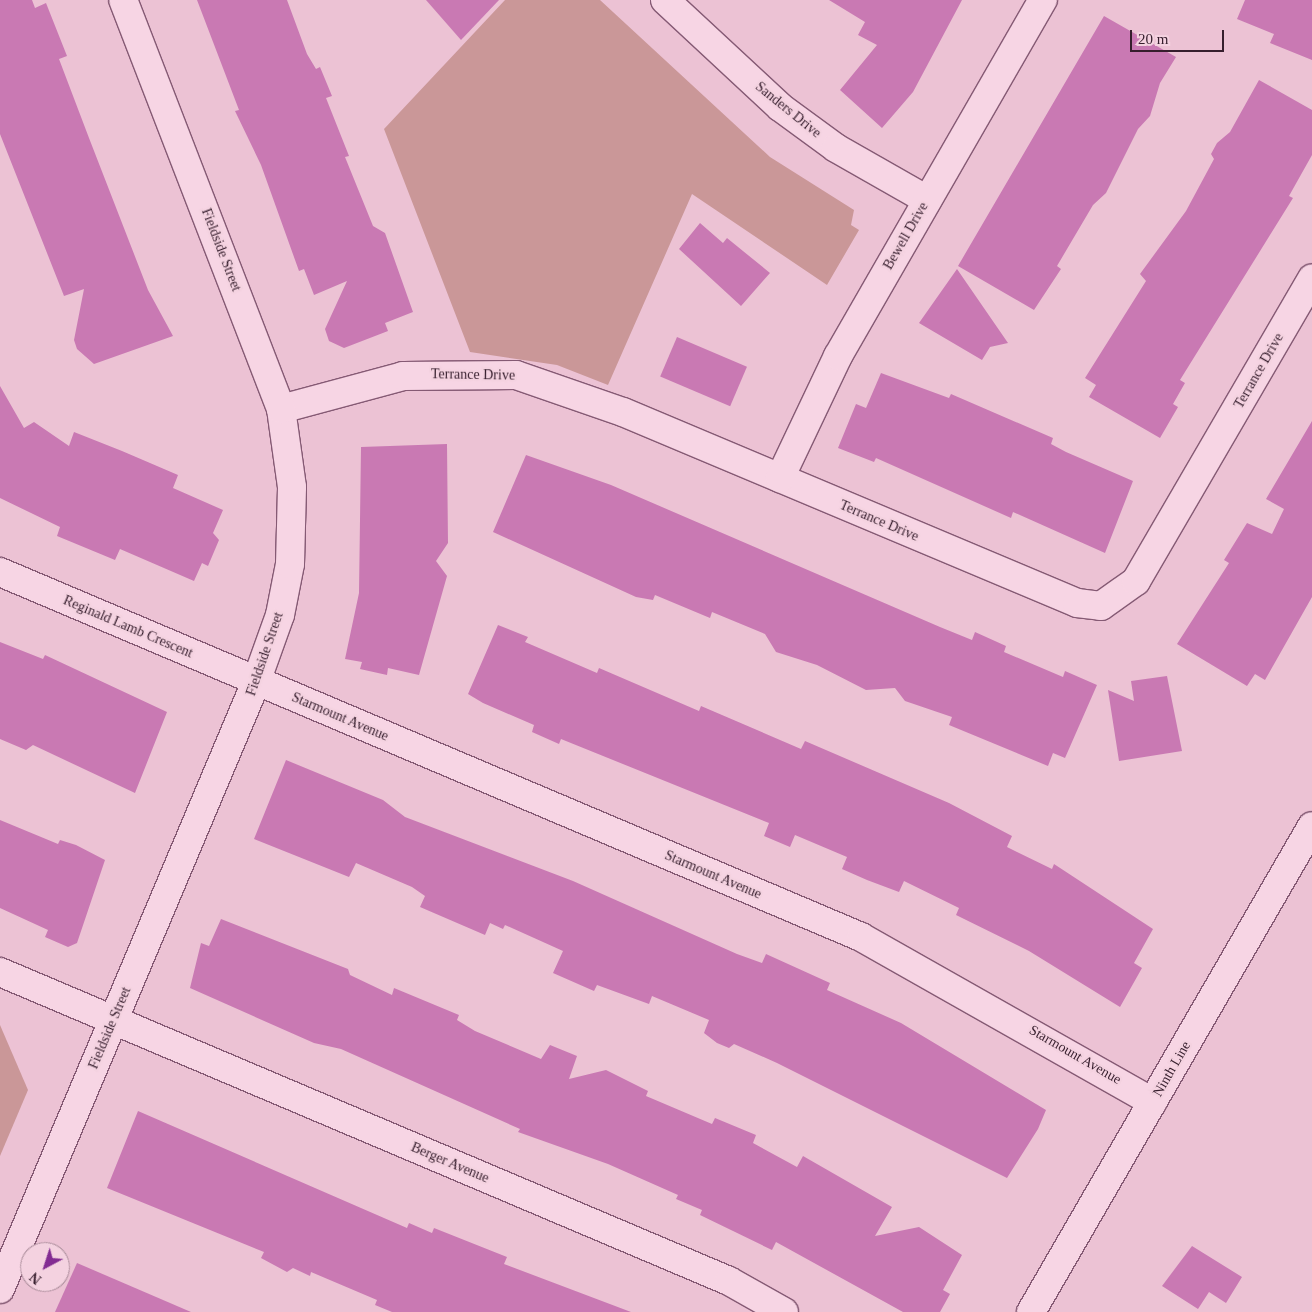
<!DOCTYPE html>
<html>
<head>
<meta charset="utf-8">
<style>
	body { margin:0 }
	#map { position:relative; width:1312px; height:1312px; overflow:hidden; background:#ecc2d4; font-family:"Times New Roman",serif }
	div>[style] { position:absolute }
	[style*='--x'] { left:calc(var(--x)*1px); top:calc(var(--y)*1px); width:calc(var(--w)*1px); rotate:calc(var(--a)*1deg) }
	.green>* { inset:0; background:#ca9798 }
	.building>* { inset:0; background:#c979b3; transform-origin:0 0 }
	.roads { filter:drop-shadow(1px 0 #855a74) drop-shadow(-1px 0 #855a74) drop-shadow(0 1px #855a74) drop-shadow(0 -1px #855a74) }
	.minor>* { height:28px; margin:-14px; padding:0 14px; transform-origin:14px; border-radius:14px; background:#f7d5e4 }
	span { translate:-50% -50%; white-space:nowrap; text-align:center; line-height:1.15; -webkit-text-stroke:4.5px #f4d2e0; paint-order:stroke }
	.street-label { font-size:14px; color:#361e2d }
	.north { position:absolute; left:20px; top:1242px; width:50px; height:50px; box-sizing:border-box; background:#f4d2e0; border:1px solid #a88a98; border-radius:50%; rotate:220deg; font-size:14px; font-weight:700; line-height:20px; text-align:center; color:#361e2d }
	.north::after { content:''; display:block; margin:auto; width:18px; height:22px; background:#832c92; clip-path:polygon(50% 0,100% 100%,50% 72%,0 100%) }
	.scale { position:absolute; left:1130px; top:30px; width:94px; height:22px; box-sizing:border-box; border:2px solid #361e2d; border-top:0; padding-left:6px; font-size:15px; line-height:18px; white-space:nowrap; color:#361e2d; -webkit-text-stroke:4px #f4d2e0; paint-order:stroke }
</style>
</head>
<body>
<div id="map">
	<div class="green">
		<div style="clip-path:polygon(505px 0,600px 0,770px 157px,854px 210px,851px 225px,859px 230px,827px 285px,692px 194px,608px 385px,557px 365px,470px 352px,384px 129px)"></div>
		<div style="clip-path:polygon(0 1025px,28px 1090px,0 1156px)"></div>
	</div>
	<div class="building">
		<div style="clip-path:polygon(0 0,32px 0,35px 8px,46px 3px,67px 56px,59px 59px,89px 138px,148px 290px,173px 336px,94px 364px,77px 349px,74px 340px,84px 289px,64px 296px,0 134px)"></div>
		<div style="clip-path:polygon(197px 0,287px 0,307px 54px,316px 69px,320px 67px,332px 96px,326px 98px,349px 156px,345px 157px,373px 226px,385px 233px,413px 312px,385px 323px,388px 331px,344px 348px,329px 341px,325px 329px,347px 281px,314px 295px,304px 269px,299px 271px,261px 165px,235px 111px,239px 110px)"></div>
		<div style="clip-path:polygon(426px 0,499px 0,461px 40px)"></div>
		<div style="clip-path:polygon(829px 0,962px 0,913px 92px,882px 128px,840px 90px,877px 45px,858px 35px,865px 22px)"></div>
		<div style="clip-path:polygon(1245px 0,1312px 0,1312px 60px,1270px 43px,1274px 34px,1237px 19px)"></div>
		<div style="clip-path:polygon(1104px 16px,1176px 57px,1160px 83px,1150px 116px,1138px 129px,1106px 193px,1093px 205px,1057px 266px,1061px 269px,1034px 310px,958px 266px)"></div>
		<div style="clip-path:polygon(1259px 80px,1312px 110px,1312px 155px,1289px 196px,1293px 198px,1180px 380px,1185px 383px,1173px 404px,1178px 407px,1160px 438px,1089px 397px,1096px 385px,1085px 378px,1146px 281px,1140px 274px,1186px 211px,1214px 159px,1211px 154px,1217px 143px,1230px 132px)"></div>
		<div style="clip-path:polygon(700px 223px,723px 243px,727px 238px,770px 273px,741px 306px,679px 249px)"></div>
		<div style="clip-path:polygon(957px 269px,1008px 343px,990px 347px,982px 360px,919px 323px)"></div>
		<div style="left:677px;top:337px;width:76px;height:43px;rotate:23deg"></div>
		<div style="clip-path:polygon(881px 373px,949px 398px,951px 394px,1053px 438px,1051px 444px,1066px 452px,1133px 481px,1105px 553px,1013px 512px,1011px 518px,876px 458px,874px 462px,838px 448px,856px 404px,866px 408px)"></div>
		<div style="clip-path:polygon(0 386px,24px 428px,34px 422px,69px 446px,74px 432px,122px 451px,178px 475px,173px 488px,223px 510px,213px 533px,219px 540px,208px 566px,202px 563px,194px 581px,120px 549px,115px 560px,57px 536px,60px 527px,0 498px)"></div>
		<div style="clip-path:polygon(1312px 421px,1312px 597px,1265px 680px,1255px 674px,1247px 686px,1177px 644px,1229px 563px,1224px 560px,1247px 523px,1272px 534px,1284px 509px,1266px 499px)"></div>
		<div style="clip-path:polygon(447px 444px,448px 543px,436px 561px,447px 576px,419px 675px,388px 668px,387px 675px,360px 669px,362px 662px,345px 659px,359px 593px,361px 447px)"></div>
		<div style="clip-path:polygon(526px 455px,611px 485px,940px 627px,972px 640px,975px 632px,1006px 646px,1004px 652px,1063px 677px,1065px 671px,1097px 685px,1065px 758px,1053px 753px,1048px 766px,949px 725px,952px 717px,905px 701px,895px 688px,866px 690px,817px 665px,776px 652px,765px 634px,712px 612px,710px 618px,655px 595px,653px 600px,636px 597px,493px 532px)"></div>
		<div style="clip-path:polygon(498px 625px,528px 637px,525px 642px,597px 673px,599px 668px,699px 711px,701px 706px,801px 749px,805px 741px,949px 803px,1012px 836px,1007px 847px,1052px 869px,1054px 864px,1153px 929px,1134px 963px,1142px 968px,1120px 1007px,1029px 951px,956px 915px,959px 908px,904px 881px,899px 892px,867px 880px,842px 869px,847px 857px,795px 835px,790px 847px,764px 836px,769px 823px,561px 739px,559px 744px,532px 732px,534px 725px,483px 703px,468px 694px)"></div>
		<div style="clip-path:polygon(0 642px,43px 659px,45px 655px,167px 712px,135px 793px,33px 745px,26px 750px,0 739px)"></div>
		<div style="clip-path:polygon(1167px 676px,1182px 751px,1119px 761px,1108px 690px,1134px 701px,1131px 681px)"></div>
		<div style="clip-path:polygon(286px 760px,383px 800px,405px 817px,573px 881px,737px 954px,762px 963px,766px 954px,830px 983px,827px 990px,901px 1023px,1046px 1110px,1038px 1129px,1007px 1178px,777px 1063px,734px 1044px,729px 1048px,717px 1043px,704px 1033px,709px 1020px,652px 996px,649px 1004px,597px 985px,594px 991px,553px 973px,563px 951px,505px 925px,503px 929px,490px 923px,485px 935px,420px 907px,425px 896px,412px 887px,356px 863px,349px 877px,254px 839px)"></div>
		<div style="clip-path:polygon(0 820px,58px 844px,60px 840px,76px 845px,105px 860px,77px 943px,68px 947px,45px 937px,48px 930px,0 908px)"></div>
		<div style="clip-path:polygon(221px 919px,348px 969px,350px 975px,392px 995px,394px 988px,459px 1015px,457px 1020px,475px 1031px,541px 1059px,550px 1045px,577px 1056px,569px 1079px,606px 1070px,648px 1091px,646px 1096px,712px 1124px,715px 1118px,756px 1135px,753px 1143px,797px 1167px,803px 1156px,892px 1207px,875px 1236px,919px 1227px,962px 1255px,943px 1290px,950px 1294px,940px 1312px,903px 1312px,776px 1242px,772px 1250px,700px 1215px,702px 1210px,676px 1199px,678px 1195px,608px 1164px,518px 1132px,520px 1129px,341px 1049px,314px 1043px,190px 988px,201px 943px,209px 946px)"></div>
		<div style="clip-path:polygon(138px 1111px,407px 1228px,409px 1223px,432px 1233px,434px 1228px,507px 1257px,504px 1264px,631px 1312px,392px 1312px,375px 1305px,377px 1300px,311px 1272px,310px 1276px,293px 1268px,287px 1272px,261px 1258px,264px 1252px,107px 1188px)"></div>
		<div style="clip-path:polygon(1192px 1246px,1242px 1277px,1226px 1303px,1209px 1292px,1198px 1309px,1162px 1286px)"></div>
		<div style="clip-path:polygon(77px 1263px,191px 1312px,55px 1312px)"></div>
	</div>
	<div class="roads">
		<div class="minor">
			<div style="--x:665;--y:0;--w:157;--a:42.9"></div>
			<div style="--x:780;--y:107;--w:69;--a:36.2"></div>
			<div style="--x:836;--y:148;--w:105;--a:29.7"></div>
			<div style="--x:281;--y:409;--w:126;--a:-15.1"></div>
			<div style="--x:403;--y:376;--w:113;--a:-0.5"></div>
			<div style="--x:516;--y:375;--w:113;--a:19.1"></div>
			<div style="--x:623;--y:412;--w:493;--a:22.8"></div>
			<div style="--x:1077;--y:603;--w:24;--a:7"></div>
			<div style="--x:1101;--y:606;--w:43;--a:-35.5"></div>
			<div style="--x:1136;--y:581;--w:350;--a:-59.8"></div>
			<div style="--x:780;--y:478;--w:135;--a:-64.6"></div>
			<div style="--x:838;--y:356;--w:411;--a:-60.1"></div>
			<div style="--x:0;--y:572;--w:935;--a:22.97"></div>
			<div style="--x:861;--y:937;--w:335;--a:29.5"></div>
			<div style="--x:0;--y:972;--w:792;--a:22.97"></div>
			<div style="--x:729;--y:1281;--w:63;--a:29.4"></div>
			<div style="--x:0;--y:1289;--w:659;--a:-67.13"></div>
			<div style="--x:256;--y:682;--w:71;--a:-70.3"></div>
			<div style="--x:280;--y:615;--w:52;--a:-78.9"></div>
			<div style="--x:290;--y:564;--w:77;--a:-88.5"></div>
			<div style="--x:292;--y:487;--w:79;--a:-98"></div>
			<div style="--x:281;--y:409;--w:438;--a:-111.1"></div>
			<div style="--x:1031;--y:1312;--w:561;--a:-59.96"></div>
		</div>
	</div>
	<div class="street-label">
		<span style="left:788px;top:110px;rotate:39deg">Sanders Drive</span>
		<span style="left:906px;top:236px;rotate:-60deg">Bewell Drive</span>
		<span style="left:221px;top:250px;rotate:69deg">Fieldside Street</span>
		<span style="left:1259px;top:371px;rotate:-60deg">Terrance Drive</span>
		<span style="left:473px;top:375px;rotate:1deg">Terrance Drive</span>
		<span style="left:879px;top:521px;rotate:23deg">Terrance Drive</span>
		<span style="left:128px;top:627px;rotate:23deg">Reginald Lamb Crescent</span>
		<span style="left:265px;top:654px;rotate:-71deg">Fieldside Street</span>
		<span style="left:340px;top:717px;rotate:23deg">Starmount Avenue</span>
		<span style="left:713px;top:875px;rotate:23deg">Starmount Avenue</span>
		<span style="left:110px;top:1028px;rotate:-67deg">Fieldside Street</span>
		<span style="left:1075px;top:1055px;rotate:30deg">Starmount Avenue</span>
		<span style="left:1172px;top:1069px;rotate:-60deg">Ninth Line</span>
		<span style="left:450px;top:1163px;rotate:23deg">Berger Avenue</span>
	</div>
	<div class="north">N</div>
	<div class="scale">20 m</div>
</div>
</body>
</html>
